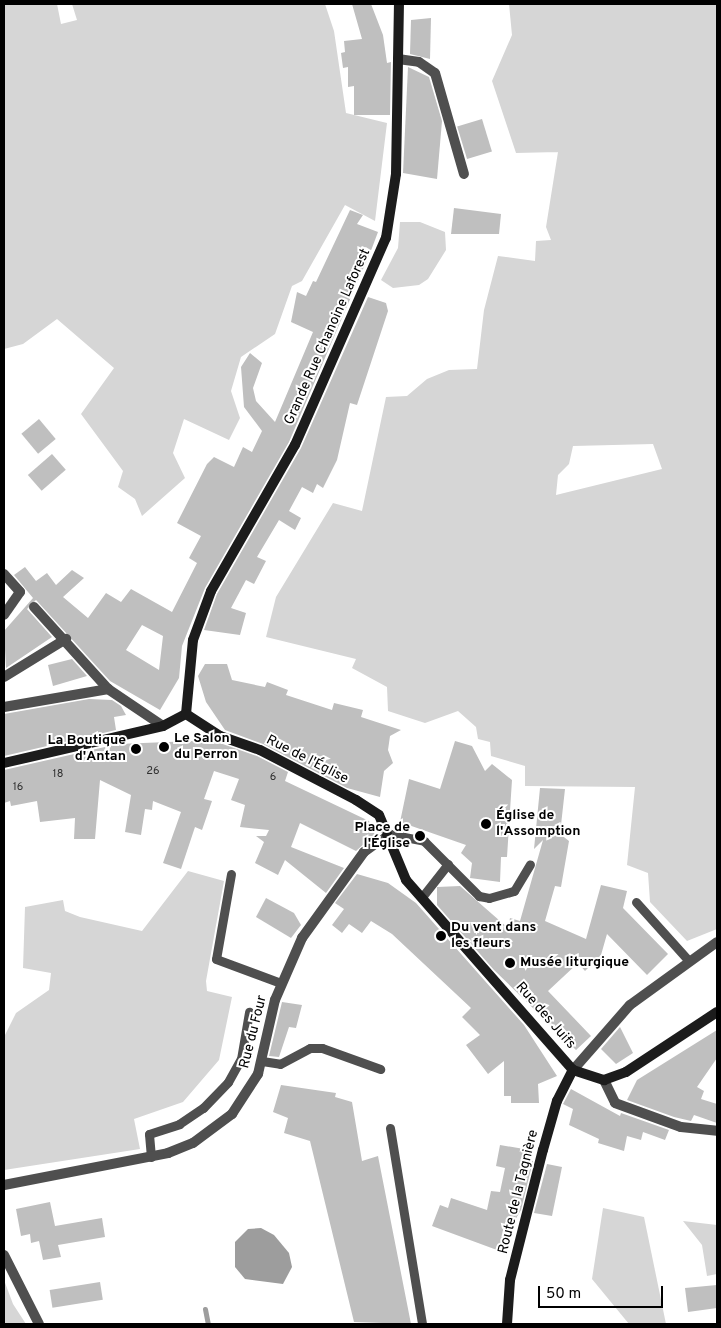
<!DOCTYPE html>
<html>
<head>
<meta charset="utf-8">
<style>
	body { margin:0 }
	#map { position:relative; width:721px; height:1328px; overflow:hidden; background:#fff; font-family:Overpass,sans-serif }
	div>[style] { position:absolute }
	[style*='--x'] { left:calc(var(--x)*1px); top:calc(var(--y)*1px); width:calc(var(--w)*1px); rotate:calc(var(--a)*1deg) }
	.green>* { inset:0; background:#d6d6d6 }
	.water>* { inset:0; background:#9d9d9d }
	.stream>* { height:5px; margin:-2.5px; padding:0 2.5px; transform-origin:2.5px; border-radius:2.5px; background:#9d9d9d }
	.building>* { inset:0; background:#bfbfbf; transform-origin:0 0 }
	.lane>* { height:9px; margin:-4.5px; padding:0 4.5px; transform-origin:4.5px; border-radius:4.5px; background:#4f4f4f }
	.street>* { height:10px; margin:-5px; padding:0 5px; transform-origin:5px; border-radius:5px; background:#4f4f4f }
	.secondary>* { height:10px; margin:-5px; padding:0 5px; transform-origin:5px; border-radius:5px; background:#1c1c1c }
	.dots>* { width:14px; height:14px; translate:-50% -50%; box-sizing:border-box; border:2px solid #fff; border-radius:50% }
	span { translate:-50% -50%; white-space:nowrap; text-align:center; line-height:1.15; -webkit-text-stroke:4px #fff; paint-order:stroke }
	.number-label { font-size:11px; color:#303030 }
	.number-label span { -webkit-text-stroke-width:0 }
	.street-label { font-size:14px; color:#000 }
	.poi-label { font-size:14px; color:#000; font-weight:700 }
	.left { translate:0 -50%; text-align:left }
	.right { translate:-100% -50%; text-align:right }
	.frame { position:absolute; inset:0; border:5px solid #000; pointer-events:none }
	.scale { position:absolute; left:538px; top:1286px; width:125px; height:22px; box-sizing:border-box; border:2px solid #000; border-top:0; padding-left:6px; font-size:15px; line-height:18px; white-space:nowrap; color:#000; -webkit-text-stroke:4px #fff; paint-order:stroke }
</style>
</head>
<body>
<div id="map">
	<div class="green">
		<div style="clip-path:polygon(4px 4px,57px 4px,61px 24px,77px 20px,72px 4px,325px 4px,334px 31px,346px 113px,387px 123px,375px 221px,345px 205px,302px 281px,292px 286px,275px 334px,241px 357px,231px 391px,240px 418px,229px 440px,184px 419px,173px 453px,185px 478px,142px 516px,135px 499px,118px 487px,123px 471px,81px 414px,114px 368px,57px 319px,23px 344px,4px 349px)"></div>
		<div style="clip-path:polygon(evenodd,509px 4px,717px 4px,717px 929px,687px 941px,650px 902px,648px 873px,627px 865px,635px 787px,525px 786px,525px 766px,491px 756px,490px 742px,478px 739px,476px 727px,458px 711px,425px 723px,388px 711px,387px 687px,352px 668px,356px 659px,266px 637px,276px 597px,333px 503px,362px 511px,386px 397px,407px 396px,427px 379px,449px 370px,477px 369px,484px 310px,498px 256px,535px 261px,536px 241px,551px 240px,546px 227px,558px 152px,516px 153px,492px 81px,512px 35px,509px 4px,653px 444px,662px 469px,556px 495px,558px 475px,569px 464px,573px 446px,653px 444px)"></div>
		<div style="clip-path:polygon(400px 222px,420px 222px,445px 232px,446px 250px,428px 279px,419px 285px,393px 288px,381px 280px,398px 248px)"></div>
		<div style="clip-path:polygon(188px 871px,224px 881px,206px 981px,207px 991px,232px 997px,219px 1060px,183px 1102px,134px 1119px,140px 1149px,4px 1170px,4px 1037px,16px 1013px,49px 990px,51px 973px,23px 968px,25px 907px,63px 900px,65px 911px,80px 917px,142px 931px)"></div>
		<div style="clip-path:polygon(603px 1208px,644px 1217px,666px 1324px,629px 1324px,592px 1279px)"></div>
		<div style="clip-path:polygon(683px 1221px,717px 1225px,717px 1274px,707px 1276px,702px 1245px)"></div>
		<div style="clip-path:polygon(4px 1280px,13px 1304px,26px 1324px,4px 1324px)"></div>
	</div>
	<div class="water">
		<div style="clip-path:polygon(261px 1228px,274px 1235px,289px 1253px,292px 1267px,283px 1284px,245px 1279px,235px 1267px,235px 1242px,248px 1229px)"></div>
	</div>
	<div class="stream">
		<div style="--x:205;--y:1309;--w:15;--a:79"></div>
	</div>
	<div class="building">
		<div style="clip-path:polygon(352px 4px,371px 4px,383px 35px,387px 63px,391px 62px,390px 115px,354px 115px,354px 86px,348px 87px,348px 67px,343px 68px,341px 53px,345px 52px,344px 41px,362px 39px)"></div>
		<div style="clip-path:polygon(431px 18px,430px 59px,410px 54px,411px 20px)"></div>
		<div style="clip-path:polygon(408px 67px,429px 77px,442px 121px,437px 179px,403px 173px)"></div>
		<div style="left:482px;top:119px;width:34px;height:26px;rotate:73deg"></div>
		<div style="clip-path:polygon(454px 208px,501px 214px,499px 234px,451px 234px)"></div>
		<div style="clip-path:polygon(evenodd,350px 210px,363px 215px,357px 224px,378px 232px,372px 248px,289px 442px,205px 588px,182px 646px,179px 678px,160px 710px,110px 681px,36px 600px,27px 609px,52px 637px,6px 668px,4px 631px,33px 598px,14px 575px,25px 567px,36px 581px,47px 573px,56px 585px,72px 570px,84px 578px,63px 597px,88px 618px,106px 593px,121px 602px,131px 589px,172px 612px,197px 563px,189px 558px,201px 536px,177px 523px,207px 464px,214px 457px,234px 467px,243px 447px,252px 452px,262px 431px,244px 407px,241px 367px,250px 353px,262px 363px,253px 388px,256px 401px,275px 422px,313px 332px,291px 322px,297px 292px,306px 296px,313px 281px,316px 282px,350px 210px,142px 625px,163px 636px,159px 670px,126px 650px,142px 625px)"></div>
		<div style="clip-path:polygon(368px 297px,386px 303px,388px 311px,357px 405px,350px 403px,337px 460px,323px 488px,317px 484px,313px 493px,302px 487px,289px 511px,301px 518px,295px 530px,279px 520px,257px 557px,266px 561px,254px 584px,246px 580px,231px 608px,246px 613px,240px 635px,204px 630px,217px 594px,301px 448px)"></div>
		<div style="left:39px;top:419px;width:26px;height:23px;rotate:50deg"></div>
		<div style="left:52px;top:454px;width:21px;height:32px;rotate:49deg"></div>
		<div style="clip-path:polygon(72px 659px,87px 676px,53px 686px,48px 665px)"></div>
		<div style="clip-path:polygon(205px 664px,227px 664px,232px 680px,265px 687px,267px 682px,288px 690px,286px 695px,332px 710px,334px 703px,363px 710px,361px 717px,401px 730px,390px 736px,388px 750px,393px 763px,384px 771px,380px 797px,347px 788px,263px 744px,225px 730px,206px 702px,198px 676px)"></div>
		<div style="clip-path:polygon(89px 699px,112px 700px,121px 706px,126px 715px,114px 717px,116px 730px,4px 756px,4px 714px)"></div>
		<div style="clip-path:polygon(193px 741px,217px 742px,257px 756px,288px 772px,285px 781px,369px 821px,375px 834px,356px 851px,300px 823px,291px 847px,344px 868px,326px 893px,285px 860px,278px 875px,255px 863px,264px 842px,256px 836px,266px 836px,269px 830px,240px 827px,245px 805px,231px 800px,239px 779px,214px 771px,204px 799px,212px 801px,202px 830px,195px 827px,181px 869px,163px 863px,181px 812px,153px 801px,152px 810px,145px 809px,141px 835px,125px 832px,131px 795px,100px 780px,95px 839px,74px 839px,75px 818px,40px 822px,37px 801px,11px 806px,10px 801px,4px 803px,4px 770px,118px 744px)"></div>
		<div style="clip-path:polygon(455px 741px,472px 746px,485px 771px,492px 764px,512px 780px,507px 857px,501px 857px,500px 882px,470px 878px,472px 863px,461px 853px,466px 845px,400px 822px,409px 779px,440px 789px)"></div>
		<div style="clip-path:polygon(540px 788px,565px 789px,560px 834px,569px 841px,561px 887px,555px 886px,545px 921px,586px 939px,601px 885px,627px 891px,623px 908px,668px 954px,647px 975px,607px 934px,601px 955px,585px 971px,578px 963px,548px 991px,591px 1036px,576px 1050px,494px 970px,437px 905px,437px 887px,460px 886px,508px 928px,510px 918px,520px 921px,543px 840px,534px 849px)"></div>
		<div style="clip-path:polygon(357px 874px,388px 883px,416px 903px,524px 1025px,557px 1076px,538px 1084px,539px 1103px,511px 1103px,511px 1096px,504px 1096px,504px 1061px,488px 1074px,466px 1045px,480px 1035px,462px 1017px,471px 1008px,392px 934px,371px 921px,362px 933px,349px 924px,342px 933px,332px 925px,344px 909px,335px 903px)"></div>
		<div style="clip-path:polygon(266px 898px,294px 913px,301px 925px,291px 938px,256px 917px)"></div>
		<div style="clip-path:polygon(282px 1002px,302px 1005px,296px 1028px,289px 1027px,279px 1057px,269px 1056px)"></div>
		<div style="clip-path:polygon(620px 1027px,633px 1053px,616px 1064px,601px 1049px)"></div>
		<div style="clip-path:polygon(717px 1030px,717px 1058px,697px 1087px,704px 1091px,701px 1099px,717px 1104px,717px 1123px,694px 1115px,691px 1121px,674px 1117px,627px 1100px,637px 1080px)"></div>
		<div style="clip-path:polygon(281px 1085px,336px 1093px,335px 1097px,352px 1102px,362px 1161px,378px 1156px,411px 1324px,354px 1322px,310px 1141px,284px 1133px,288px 1118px,273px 1112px)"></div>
		<div style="clip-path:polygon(571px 1089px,620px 1116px,621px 1113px,669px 1130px,665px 1140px,643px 1132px,641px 1140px,627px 1136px,624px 1151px,598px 1143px,599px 1139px,569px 1125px,573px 1109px,563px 1104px)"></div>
		<div style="clip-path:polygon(500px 1145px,530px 1150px,528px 1160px,533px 1161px,521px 1210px,497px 1250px,432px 1226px,440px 1205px,448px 1208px,451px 1198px,487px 1210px,491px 1191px,500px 1192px,505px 1168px,496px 1166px)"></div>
		<div style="clip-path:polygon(547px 1164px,562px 1167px,552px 1216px,534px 1213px)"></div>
		<div style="clip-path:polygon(50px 1202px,55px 1226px,102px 1218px,105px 1237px,58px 1245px,61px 1257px,43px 1260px,39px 1241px,31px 1243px,30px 1234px,21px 1236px,16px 1209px)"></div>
		<div style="left:100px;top:1282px;width:18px;height:51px;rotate:81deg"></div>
		<div style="clip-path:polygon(717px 1285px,717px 1308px,688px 1312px,685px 1288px)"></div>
	</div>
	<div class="lane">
		<div style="--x:389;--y:834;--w:36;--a:11"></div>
		<div style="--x:424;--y:841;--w:78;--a:45"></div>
		<div style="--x:479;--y:896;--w:10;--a:11"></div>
		<div style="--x:489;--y:898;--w:26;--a:-16"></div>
		<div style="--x:514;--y:891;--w:31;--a:-59"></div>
		<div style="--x:231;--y:874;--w:86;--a:100"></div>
		<div style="--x:216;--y:959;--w:69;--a:20.3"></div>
		<div style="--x:422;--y:897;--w:42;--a:-51.8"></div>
		<div style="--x:636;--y:902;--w:79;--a:48.1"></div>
		<div style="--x:262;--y:1061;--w:18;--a:9"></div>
		<div style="--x:280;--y:1064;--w:34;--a:-28"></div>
		<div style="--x:310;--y:1048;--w:12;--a:0"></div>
		<div style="--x:322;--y:1048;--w:62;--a:19.9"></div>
		<div style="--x:390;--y:1128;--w:199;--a:80.7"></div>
		<div style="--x:151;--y:1157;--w:23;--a:-95"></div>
		<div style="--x:149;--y:1134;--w:32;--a:-18"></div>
		<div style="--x:179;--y:1124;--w:29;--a:-34"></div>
		<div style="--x:203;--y:1108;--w:36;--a:-46"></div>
		<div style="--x:228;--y:1082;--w:26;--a:-61"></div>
		<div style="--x:241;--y:1059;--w:48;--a:-80.3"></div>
	</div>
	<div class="street">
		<div style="--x:398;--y:59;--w:21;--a:8"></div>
		<div style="--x:419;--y:62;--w:19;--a:35"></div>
		<div style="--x:435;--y:73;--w:105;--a:74"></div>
		<div style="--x:4;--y:574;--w:24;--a:48"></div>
		<div style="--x:20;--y:592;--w:28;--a:125"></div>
		<div style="--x:34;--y:607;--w:110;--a:47.9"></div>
		<div style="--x:108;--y:689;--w:66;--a:33.9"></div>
		<div style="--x:4;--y:677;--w:73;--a:-31.5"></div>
		<div style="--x:4;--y:707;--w:106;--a:-9.8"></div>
		<div style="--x:573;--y:1070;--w:86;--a:-48.8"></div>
		<div style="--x:630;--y:1005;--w:107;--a:-35.9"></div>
		<div style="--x:604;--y:1080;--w:25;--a:64"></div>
		<div style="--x:615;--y:1103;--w:70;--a:20"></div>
		<div style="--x:681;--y:1127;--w:36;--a:6"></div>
		<div style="--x:4;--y:1185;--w:167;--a:-11"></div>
		<div style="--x:168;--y:1153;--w:27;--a:-22"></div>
		<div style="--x:193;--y:1143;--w:49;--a:-36.6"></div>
		<div style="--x:232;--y:1114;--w:48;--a:-57"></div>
		<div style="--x:258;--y:1074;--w:76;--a:-77.1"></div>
		<div style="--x:275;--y:1000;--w:68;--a:-66.5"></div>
		<div style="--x:302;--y:938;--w:106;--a:-54.2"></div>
		<div style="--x:364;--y:852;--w:31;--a:-36"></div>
		<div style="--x:4;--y:1255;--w:77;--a:63.1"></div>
	</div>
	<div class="secondary">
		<div style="--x:186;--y:714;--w:74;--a:-84.6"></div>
		<div style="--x:193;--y:640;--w:52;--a:-69.8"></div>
		<div style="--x:211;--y:591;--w:168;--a:-60.1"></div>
		<div style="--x:295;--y:445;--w:226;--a:-66.3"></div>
		<div style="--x:386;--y:238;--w:65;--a:-81.1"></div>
		<div style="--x:396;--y:174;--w:170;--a:-89"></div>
		<div style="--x:4;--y:763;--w:163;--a:-13.1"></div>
		<div style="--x:163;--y:726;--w:26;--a:-28"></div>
		<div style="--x:186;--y:714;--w:40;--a:32.9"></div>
		<div style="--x:220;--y:736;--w:42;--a:19.3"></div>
		<div style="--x:260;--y:750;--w:108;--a:27.5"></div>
		<div style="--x:356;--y:800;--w:27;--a:33"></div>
		<div style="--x:379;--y:815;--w:70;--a:67.4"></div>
		<div style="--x:406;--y:880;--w:253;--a:48.7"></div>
		<div style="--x:573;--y:1070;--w:33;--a:18"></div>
		<div style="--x:604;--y:1080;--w:23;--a:-20"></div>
		<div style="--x:626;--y:1072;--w:109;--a:-33.4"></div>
		<div style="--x:507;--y:1324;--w:44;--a:-86.1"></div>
		<div style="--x:510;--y:1280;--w:134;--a:-75.8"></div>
		<div style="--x:543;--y:1150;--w:51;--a:-74.1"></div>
		<div style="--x:557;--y:1101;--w:35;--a:-63"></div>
	</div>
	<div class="dots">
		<div style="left:164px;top:747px;background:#000"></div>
		<div style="left:136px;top:749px;background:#000"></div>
		<div style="left:486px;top:824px;background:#000"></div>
		<div style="left:420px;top:836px;background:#000"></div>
		<div style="left:441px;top:936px;background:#000"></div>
		<div style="left:510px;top:963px;background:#000"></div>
	</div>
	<div class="number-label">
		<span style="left:153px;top:771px">26</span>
		<span style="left:58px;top:774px">18</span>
		<span style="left:273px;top:777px">6</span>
		<span style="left:18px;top:787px">16</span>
	</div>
	<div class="street-label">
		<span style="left:328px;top:337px;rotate:-66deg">Grande Rue Chanoine Laforest</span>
		<span style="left:307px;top:760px;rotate:27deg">Rue de l'Église</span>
		<span style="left:545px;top:1016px;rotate:49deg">Rue des Juifs</span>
		<span style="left:254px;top:1032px;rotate:-76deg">Rue du Four</span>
		<span style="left:519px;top:1192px;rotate:-76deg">Route de la Tagnière</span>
	</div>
	<div class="poi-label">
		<span class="left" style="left:174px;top:747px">Le Salon<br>du Perron</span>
		<span class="right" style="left:126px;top:749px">La Boutique<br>d'Antan</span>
		<span class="left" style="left:496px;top:824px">Église de<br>l'Assomption</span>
		<span class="right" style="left:410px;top:836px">Place de<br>l'Église</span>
		<span class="left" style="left:451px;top:936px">Du vent dans<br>les fleurs</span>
		<span class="left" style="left:520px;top:963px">Musée liturgique</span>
	</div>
	<div class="frame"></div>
	<div class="scale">50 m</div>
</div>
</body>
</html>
